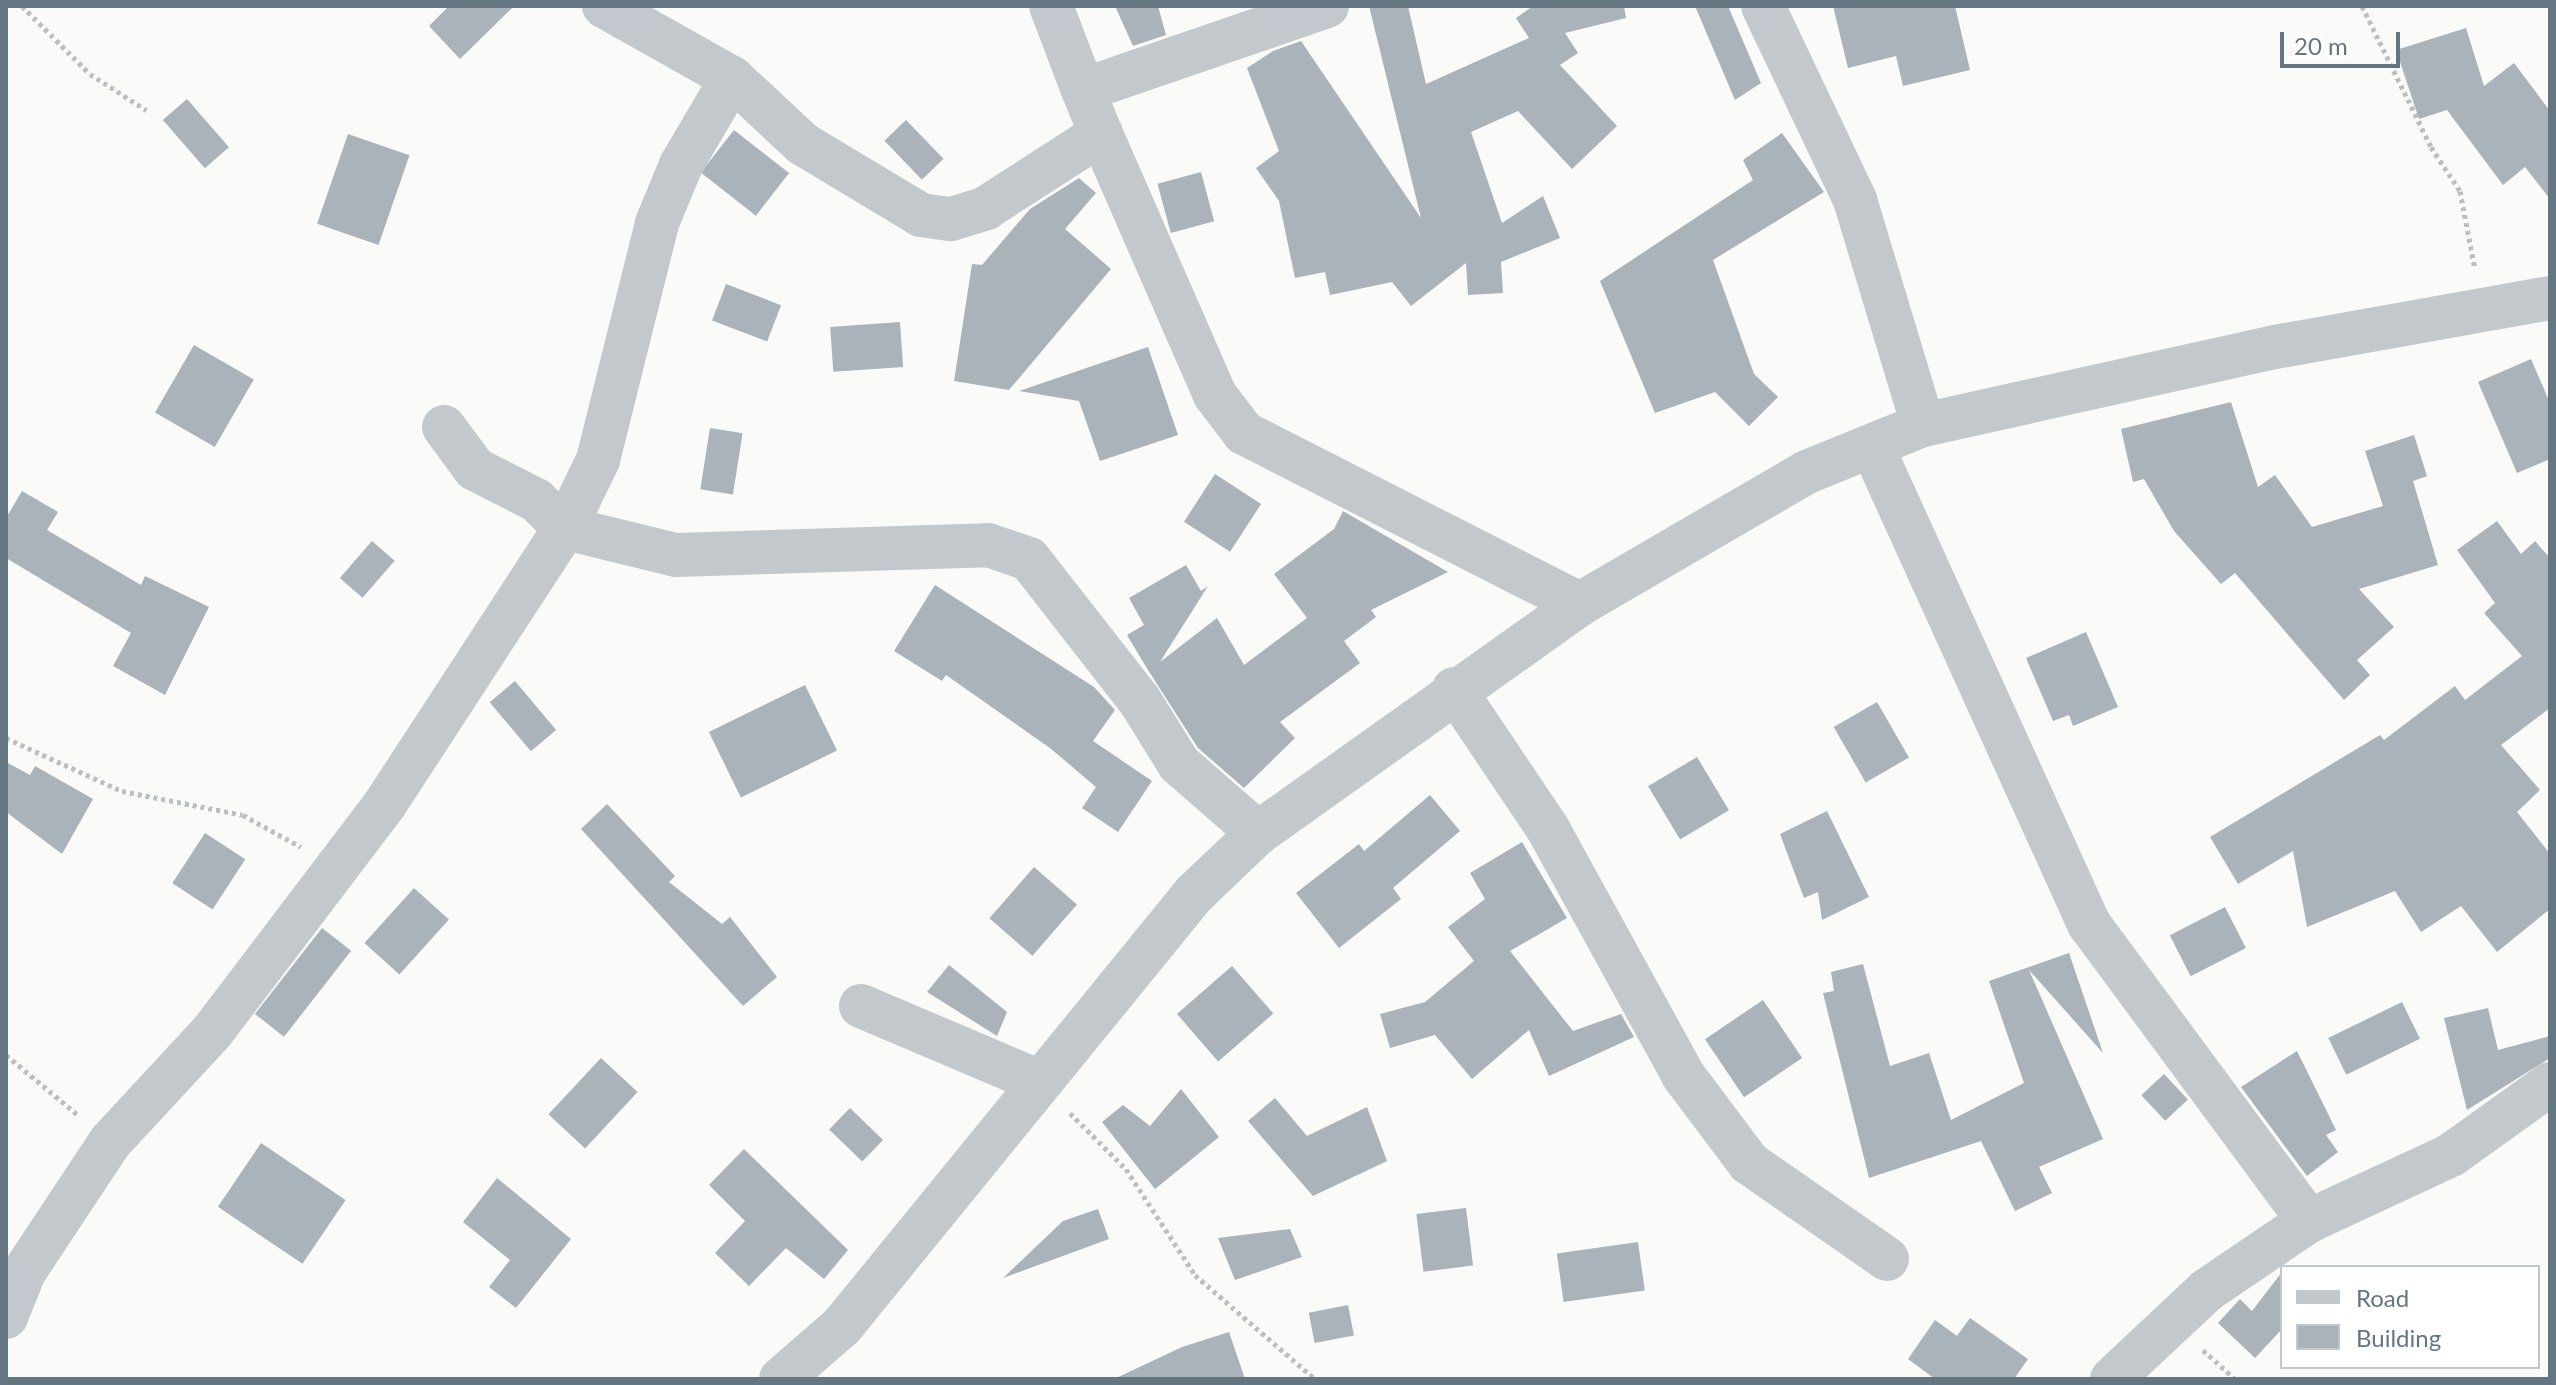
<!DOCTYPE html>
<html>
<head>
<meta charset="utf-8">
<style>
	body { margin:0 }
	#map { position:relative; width:2556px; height:1385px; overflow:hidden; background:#fafaf8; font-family:Lato,sans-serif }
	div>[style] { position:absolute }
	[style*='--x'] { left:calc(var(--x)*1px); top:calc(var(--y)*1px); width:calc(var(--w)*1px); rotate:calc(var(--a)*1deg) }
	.building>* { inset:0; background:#aab3b9; transform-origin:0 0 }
	.path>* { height:5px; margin-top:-2.5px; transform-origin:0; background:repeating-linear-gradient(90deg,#bbbfc2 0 4px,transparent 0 8px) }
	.minor>* { height:44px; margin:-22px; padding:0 22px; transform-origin:22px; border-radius:22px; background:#c3c8cc }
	span { translate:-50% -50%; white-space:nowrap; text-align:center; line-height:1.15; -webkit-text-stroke:8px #fff; paint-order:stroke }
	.frame { position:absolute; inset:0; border:8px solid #657683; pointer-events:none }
	.legend { position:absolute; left:2280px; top:1265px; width:260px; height:104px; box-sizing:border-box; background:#fff; border:2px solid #c1c8cd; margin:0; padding:10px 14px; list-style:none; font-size:24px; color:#657683 }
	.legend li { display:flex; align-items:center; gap:16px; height:40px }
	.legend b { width:40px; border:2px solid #c1c8cd }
	.scale { position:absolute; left:2280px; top:32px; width:120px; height:36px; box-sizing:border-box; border:4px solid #657683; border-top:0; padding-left:10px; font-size:24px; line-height:28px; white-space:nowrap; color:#657683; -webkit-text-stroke:6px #fff; paint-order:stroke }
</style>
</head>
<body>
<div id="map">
	<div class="building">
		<div style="clip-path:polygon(449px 6px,514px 6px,460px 59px,429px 26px)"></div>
		<div style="clip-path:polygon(1115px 6px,1158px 6px,1166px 35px,1133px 46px)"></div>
		<div style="clip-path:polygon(1369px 6px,1408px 6px,1426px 84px,1529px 38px,1516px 18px,1533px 6px,1624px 6px,1626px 18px,1565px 33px,1578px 53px,1560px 65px,1617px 126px,1572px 169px,1518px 111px,1471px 132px,1502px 223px,1543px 196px,1560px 238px,1501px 262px,1503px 293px,1468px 295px,1466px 263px,1411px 306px,1392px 282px,1330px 295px,1325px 272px,1295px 278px,1279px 201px,1256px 168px,1279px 151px,1247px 68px,1273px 51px,1301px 41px,1421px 218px)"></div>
		<div style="clip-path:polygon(1695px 6px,1728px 6px,1761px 83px,1735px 100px)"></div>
		<div style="clip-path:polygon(1833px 6px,1955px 6px,1970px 70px,1903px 86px,1896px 56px,1848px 68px)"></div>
		<div style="clip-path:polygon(2466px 28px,2484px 86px,2514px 63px,2550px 111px,2550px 199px,2525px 167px,2503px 185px,2447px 110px,2419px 119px,2396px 50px)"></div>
		<div style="left:187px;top:99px;width:64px;height:32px;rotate:49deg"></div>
		<div style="left:906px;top:120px;width:54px;height:30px;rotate:46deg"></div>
		<div style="left:734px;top:130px;width:70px;height:54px;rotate:38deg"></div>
		<div style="clip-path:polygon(1782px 133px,1824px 192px,1713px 260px,1754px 374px,1778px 397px,1749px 426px,1715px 392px,1655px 413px,1600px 281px,1753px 180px,1743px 160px)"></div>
		<div style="left:348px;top:134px;width:65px;height:95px;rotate:19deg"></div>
		<div style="left:1201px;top:172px;width:51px;height:45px;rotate:75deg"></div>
		<div style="clip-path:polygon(1079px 178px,1096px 193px,1065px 229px,1111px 269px,1009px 390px,954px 381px,972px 264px,982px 265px,1030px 209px)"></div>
		<div style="left:726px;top:284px;width:59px;height:39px;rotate:21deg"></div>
		<div style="left:900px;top:322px;width:45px;height:70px;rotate:86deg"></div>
		<div style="left:194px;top:345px;width:69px;height:78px;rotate:30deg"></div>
		<div style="clip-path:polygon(1148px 347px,1178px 435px,1100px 461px,1079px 401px,1019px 391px)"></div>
		<div style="clip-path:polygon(2531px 359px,2550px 403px,2550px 459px,2517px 473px,2478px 382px)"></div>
		<div style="clip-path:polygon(2231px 402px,2258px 487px,2275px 475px,2312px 527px,2383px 506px,2365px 451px,2414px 435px,2427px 476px,2413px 481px,2438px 565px,2359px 589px,2394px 627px,2357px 660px,2370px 675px,2344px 700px,2235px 573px,2221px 584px,2174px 531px,2144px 479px,2133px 482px,2121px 429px)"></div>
		<div style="left:710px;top:428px;width:33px;height:62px;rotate:9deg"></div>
		<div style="left:1215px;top:474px;width:55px;height:57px;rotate:33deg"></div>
		<div style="clip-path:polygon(22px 491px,58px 512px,47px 530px,141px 585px,145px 576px,209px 607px,165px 695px,113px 666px,131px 633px,6px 558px,6px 518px)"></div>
		<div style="clip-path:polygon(1343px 511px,1448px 572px,1371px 610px,1376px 617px,1344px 641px,1360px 663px,1280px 722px,1295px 738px,1244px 788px,1198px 748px,1148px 670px,1127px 635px,1144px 625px,1129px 598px,1186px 565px,1201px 591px,1208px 586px,1160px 662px,1217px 618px,1244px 665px,1307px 618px,1274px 574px,1334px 529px)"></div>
		<div style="clip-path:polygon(2497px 521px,2521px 554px,2535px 541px,2550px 558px,2550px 708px,2501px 745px,2540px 790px,2517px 812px,2550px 854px,2550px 909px,2497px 952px,2461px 906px,2421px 932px,2395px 891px,2307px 927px,2293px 851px,2238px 884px,2210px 837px,2380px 735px,2384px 740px,2455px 686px,2465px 700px,2522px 656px,2484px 613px,2495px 603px,2457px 550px)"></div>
		<div style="left:372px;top:541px;width:30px;height:49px;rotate:41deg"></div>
		<div style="clip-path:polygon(935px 585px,1094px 687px,1115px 710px,1093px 741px,1152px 781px,1118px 832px,1082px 808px,1096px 787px,1050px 748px,946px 675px,942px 681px,894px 651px)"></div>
		<div style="clip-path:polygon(2086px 632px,2118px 707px,2073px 726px,2069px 715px,2053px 721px,2026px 658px)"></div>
		<div style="left:515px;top:681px;width:64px;height:33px;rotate:50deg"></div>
		<div style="left:805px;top:685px;width:73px;height:107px;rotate:64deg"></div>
		<div style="left:1877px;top:702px;width:64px;height:50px;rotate:60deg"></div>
		<div style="left:1697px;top:757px;width:62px;height:57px;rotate:59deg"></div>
		<div style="clip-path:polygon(6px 762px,30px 775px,35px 766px,93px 799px,62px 854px,6px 812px)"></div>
		<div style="clip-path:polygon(1430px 795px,1460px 831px,1393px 888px,1401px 899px,1339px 948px,1296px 893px,1359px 844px,1364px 851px)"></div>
		<div style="clip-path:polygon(607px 804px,675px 876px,669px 882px,722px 924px,730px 917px,777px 977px,743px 1006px,581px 829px)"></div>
		<div style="clip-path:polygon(1827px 811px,1869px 897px,1822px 920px,1818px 892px,1804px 898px,1780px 834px)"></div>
		<div style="left:205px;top:833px;width:48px;height:60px;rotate:33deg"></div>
		<div style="clip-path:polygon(1522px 842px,1567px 918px,1510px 951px,1573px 1031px,1621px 1014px,1634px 1037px,1549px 1076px,1529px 1030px,1472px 1079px,1435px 1035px,1390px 1048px,1380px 1014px,1425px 1002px,1474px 961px,1448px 927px,1485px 899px,1470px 873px)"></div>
		<div style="left:1034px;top:867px;width:57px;height:68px;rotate:41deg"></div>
		<div style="left:414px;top:888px;width:47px;height:74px;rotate:42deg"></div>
		<div style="left:2225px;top:907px;width:46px;height:62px;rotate:63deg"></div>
		<div style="left:322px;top:928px;width:37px;height:109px;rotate:38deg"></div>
		<div style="clip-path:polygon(2069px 953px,2103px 1053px,2029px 970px,2103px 1139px,2039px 1167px,2052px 1193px,2015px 1211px,1981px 1141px,1869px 1178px,1823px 993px,1834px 991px,1831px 972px,1863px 964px,1890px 1066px,1929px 1053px,1951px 1120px,2024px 1083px,1989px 981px)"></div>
		<div style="clip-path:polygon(949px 965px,1007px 1012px,997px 1036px,927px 992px)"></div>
		<div style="left:1232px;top:966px;width:63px;height:73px;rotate:49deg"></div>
		<div style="left:1763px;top:1000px;width:70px;height:70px;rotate:56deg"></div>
		<div style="left:2402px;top:1002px;width:41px;height:82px;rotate:64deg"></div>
		<div style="clip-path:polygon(2488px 1008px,2498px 1050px,2550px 1036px,2550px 1058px,2467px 1110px,2444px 1018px)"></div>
		<div style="clip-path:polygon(2297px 1051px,2336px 1130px,2326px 1135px,2338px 1152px,2307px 1176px,2241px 1087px)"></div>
		<div style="left:601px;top:1058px;width:50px;height:77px;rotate:43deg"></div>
		<div style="left:2164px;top:1074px;width:35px;height:31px;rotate:47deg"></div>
		<div style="clip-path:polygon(1181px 1089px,1219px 1137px,1155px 1189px,1102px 1122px,1123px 1105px,1150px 1126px)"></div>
		<div style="clip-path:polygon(1275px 1098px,1307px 1136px,1367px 1107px,1387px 1161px,1313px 1196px,1248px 1121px)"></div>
		<div style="left:850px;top:1108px;width:46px;height:30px;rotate:44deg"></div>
		<div style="left:261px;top:1143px;width:102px;height:77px;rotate:34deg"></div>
		<div style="clip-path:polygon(744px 1149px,848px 1250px,824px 1279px,786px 1248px,749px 1286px,715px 1253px,745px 1221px,709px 1185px)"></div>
		<div style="clip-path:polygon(497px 1178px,571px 1239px,516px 1308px,489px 1287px,510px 1260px,463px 1222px)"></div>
		<div style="left:1466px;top:1208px;width:58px;height:50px;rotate:83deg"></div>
		<div style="clip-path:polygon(1098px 1209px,1109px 1239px,1003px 1278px,1063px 1221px)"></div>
		<div style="clip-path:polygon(1290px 1229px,1302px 1257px,1235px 1280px,1218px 1238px)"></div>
		<div style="left:1638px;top:1242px;width:49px;height:82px;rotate:82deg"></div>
		<div style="clip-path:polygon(2282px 1272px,2282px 1329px,2255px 1358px,2218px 1323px,2240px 1299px,2252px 1311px)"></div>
		<div style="left:1348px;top:1305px;width:31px;height:40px;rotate:79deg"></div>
		<div style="clip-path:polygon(1970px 1318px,2028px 1359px,2014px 1379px,1935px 1379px,1908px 1359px,1935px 1320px,1957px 1336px)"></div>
		<div style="clip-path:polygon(1229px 1332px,1245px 1379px,1114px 1379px,1182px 1347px)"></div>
	</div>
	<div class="path">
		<div style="--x:22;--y:6;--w:96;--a:45"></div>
		<div style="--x:90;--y:74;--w:67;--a:32.7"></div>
		<div style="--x:2362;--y:6;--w:157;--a:63.9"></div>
		<div style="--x:2431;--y:147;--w:53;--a:56.6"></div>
		<div style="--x:2460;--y:191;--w:80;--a:79.2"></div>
		<div style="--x:6;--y:738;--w:128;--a:24.6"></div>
		<div style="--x:122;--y:791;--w:123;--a:11.2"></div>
		<div style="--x:243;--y:815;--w:66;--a:28.9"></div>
		<div style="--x:6;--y:1055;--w:94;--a:39.8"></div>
		<div style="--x:1070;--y:1113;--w:79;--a:45"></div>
		<div style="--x:1126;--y:1169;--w:126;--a:56.9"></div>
		<div style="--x:1195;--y:1275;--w:159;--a:40.9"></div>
		<div style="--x:2203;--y:1350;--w:43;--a:42.2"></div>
	</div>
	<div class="minor">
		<div style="--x:604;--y:6;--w:147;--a:29.4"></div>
		<div style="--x:732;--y:78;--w:97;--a:42.9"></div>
		<div style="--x:803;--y:144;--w:138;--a:31"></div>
		<div style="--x:921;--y:215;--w:30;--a:8"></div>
		<div style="--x:951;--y:219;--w:37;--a:-17"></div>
		<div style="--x:986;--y:208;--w:137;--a:-32.8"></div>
		<div style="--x:1051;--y:6;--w:90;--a:69.1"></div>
		<div style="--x:1327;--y:6;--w:258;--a:161"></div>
		<div style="--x:1083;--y:90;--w:48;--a:67.8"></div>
		<div style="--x:1101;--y:134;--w:285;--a:66.4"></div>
		<div style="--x:1215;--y:395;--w:48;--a:52.7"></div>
		<div style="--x:1244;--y:433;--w:377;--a:27"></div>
		<div style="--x:1763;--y:6;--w:215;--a:64.6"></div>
		<div style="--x:1855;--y:200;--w:235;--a:73.2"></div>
		<div style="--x:444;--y:427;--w:52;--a:53.6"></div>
		<div style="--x:475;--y:469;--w:68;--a:26.9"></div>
		<div style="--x:536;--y:500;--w:40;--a:44"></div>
		<div style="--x:565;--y:528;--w:114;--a:13.7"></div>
		<div style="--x:676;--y:555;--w:312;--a:-1.8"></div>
		<div style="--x:988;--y:545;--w:43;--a:18.9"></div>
		<div style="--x:1029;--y:559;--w:180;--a:52"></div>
		<div style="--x:1140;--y:701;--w:74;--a:58.2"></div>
		<div style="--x:1179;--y:764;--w:105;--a:41.1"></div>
		<div style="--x:1872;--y:446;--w:525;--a:65.58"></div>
		<div style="--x:2089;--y:924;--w:370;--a:53.5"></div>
		<div style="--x:1454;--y:689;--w:169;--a:56.1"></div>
		<div style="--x:1548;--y:829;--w:281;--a:61.2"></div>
		<div style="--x:1683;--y:1075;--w:110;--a:53.1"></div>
		<div style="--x:1749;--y:1163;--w:168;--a:34.8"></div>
		<div style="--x:861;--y:1006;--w:192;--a:23"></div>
		<div style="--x:6;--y:1317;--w:48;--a:-68.2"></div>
		<div style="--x:24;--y:1272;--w:156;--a:-56.5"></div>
		<div style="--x:110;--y:1142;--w:150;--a:-47.2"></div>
		<div style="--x:212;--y:1032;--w:286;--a:-52.8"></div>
		<div style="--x:385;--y:804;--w:330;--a:-56.9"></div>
		<div style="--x:565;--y:528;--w:76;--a:-64.1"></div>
		<div style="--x:598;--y:460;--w:244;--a:-76"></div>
		<div style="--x:657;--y:223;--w:63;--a:-67.5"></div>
		<div style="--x:681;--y:165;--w:101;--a:-59.6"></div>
		<div style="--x:781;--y:1379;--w:81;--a:-41"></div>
		<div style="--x:842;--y:1326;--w:557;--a:-50.83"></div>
		<div style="--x:1194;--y:894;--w:88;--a:-43.6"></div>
		<div style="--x:1258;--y:833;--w:395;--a:-35.4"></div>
		<div style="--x:1580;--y:604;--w:263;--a:-30.2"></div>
		<div style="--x:1807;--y:472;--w:125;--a:-22.1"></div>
		<div style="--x:1923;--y:425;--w:361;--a:-12.5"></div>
		<div style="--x:2275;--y:347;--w:279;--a:-10.1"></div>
		<div style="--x:2112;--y:1379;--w:130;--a:-43.1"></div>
		<div style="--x:2207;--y:1290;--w:123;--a:-34.1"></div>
		<div style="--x:2309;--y:1221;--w:157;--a:-24.9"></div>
		<div style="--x:2451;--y:1155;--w:122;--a:-35.6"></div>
	</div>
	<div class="frame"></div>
	<ul class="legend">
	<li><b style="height:10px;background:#c3c8cc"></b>Road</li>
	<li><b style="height:22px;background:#aab3b9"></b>Building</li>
	</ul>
	<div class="scale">20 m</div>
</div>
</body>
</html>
